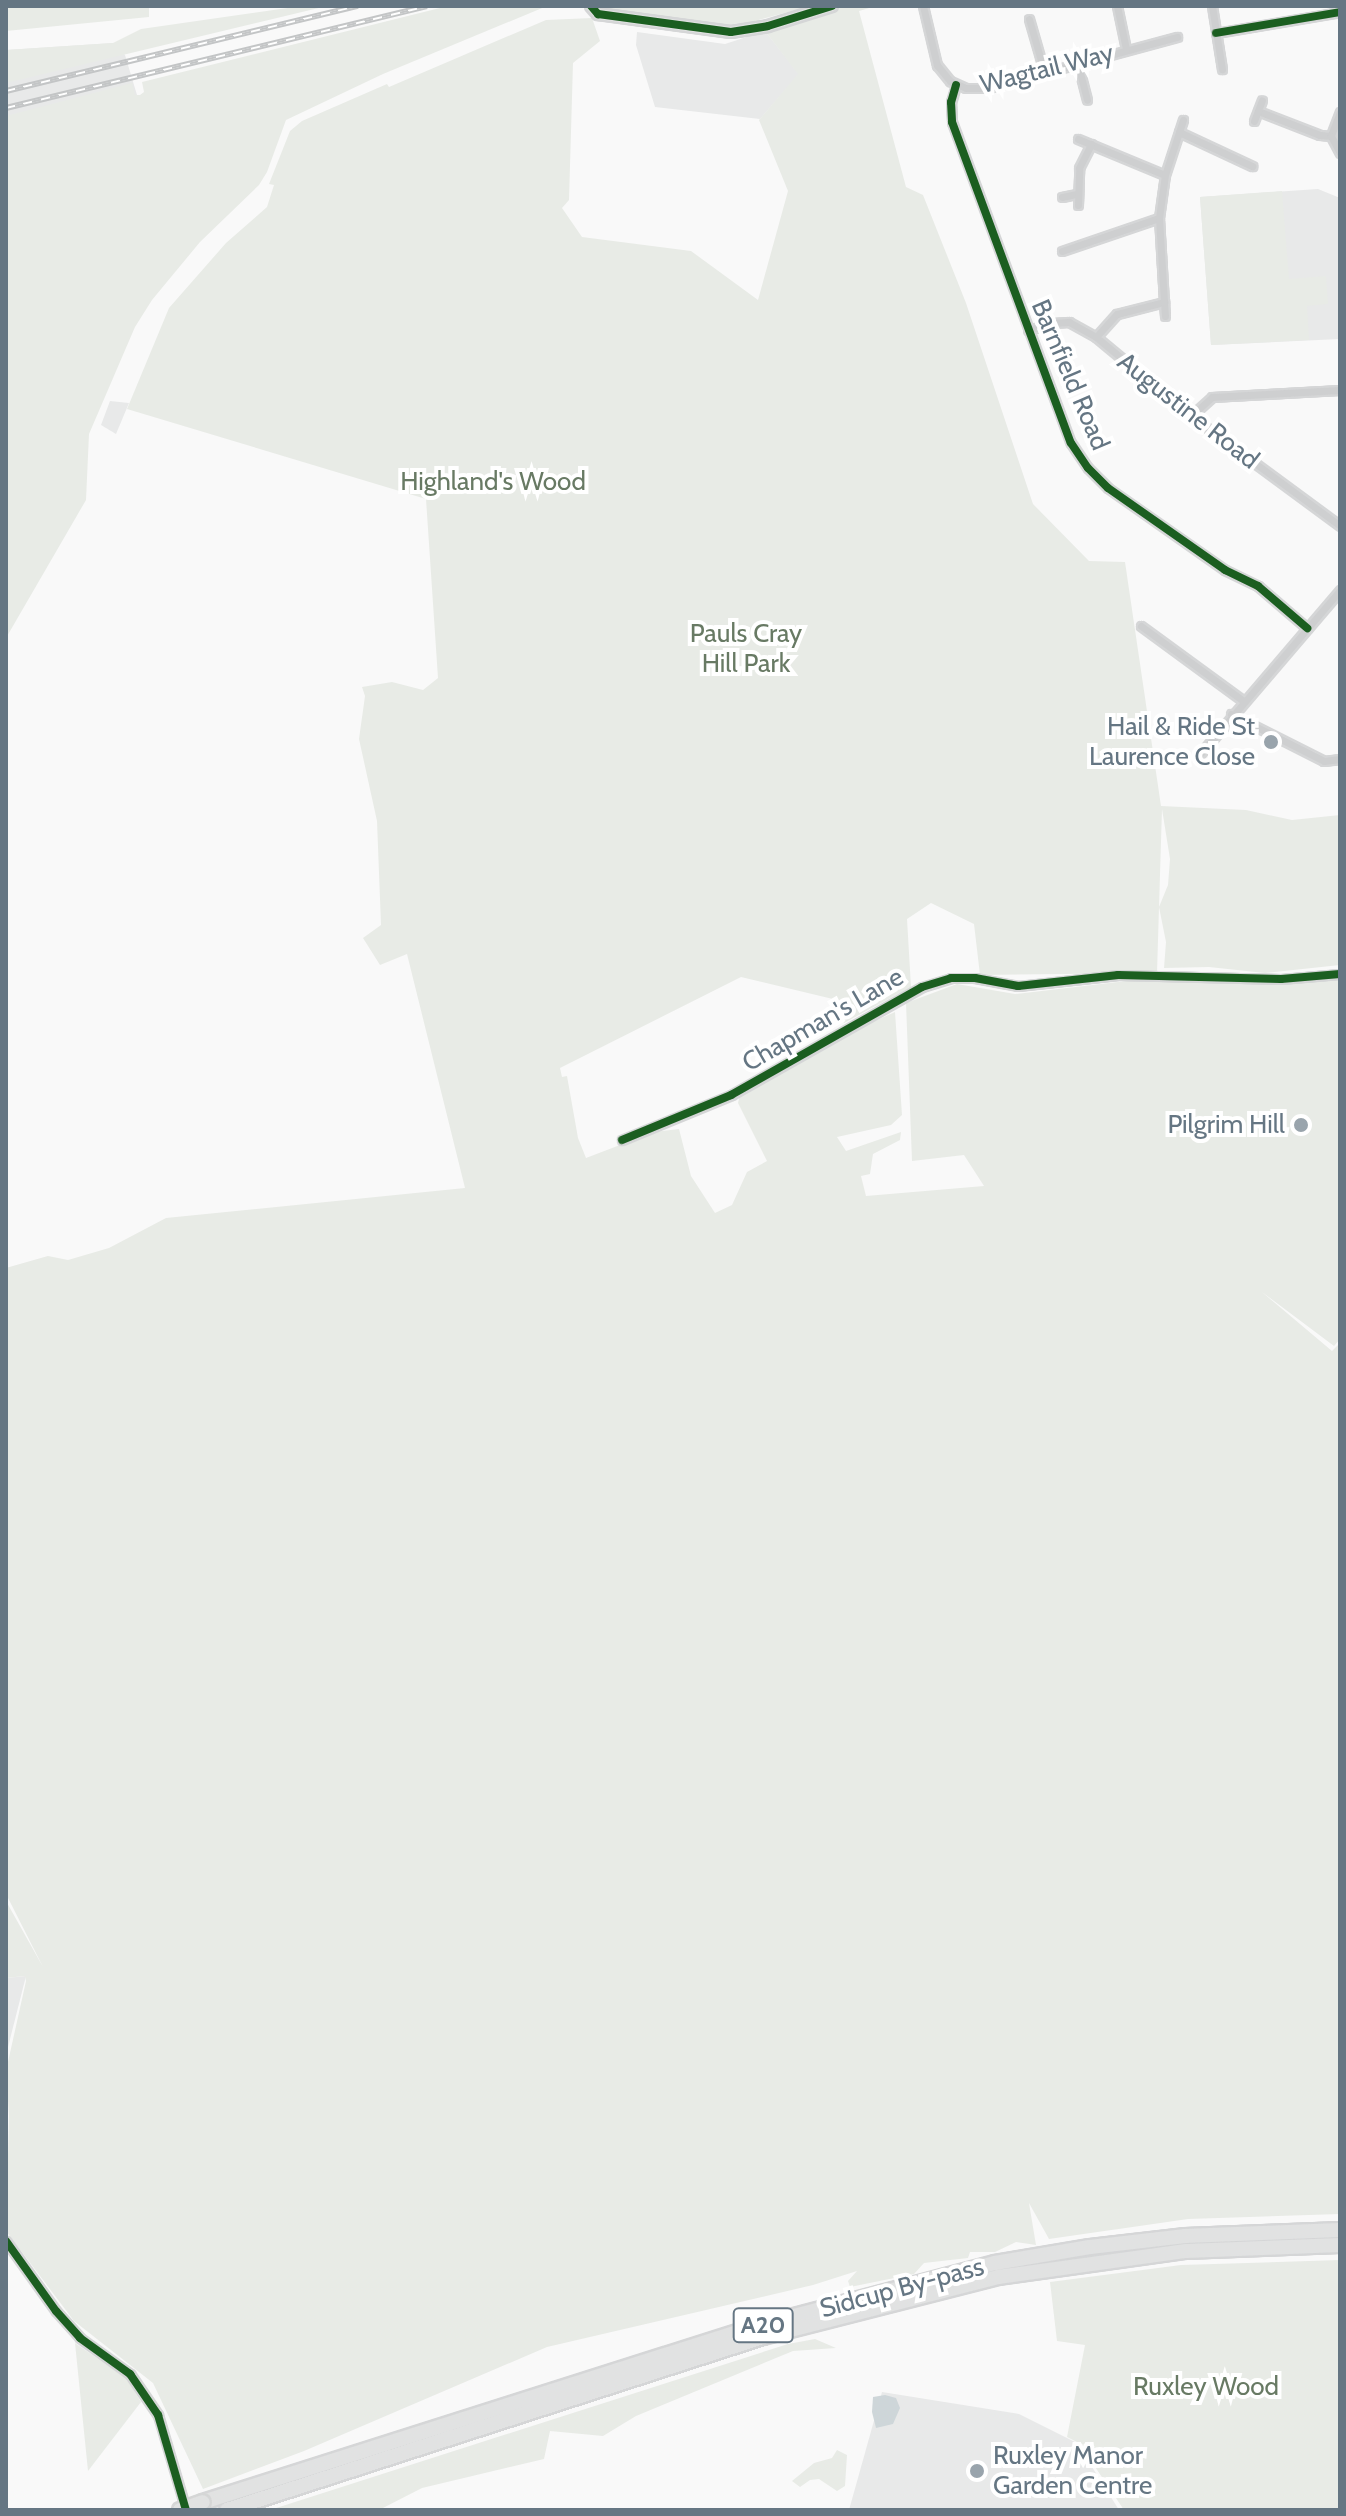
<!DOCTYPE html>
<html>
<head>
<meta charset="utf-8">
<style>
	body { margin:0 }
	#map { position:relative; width:1346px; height:2516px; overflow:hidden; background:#f9f9f9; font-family:Cabin,sans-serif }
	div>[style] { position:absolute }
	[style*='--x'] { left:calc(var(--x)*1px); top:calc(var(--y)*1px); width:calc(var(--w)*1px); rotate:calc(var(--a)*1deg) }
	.built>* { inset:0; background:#e8e9e9 }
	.green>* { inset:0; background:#e8ebe6 }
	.water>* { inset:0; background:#ced6d9 }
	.roads { filter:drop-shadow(2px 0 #d5d6d7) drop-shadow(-2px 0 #d5d6d7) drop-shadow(0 2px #d5d6d7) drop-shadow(0 -2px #d5d6d7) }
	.street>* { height:7px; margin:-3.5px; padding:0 3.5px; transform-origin:3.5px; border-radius:3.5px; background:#cecfd0 }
	.secondary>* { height:10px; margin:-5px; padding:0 5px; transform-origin:5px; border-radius:5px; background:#e1e2e2 }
	.highway>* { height:14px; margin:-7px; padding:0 7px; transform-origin:7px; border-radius:7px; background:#e1e2e2 }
	.rail>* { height:6px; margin-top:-3px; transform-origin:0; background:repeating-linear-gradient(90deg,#fff 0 9px,#c3c5c6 0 18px); box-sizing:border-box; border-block:2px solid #c3c5c6 }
	.bridges { filter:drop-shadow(2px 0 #d5d6d6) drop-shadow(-2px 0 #d5d6d6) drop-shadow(0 2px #d5d6d6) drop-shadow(0 -2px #d5d6d6) }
	.highway-bridge>* { height:14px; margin:-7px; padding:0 7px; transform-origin:7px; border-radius:7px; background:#e1e2e2 }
	.cycleway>* { height:8px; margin:-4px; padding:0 4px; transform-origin:4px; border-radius:4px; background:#1b5e20 }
	.dots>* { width:22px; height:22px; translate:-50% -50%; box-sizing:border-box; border:4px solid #fff; border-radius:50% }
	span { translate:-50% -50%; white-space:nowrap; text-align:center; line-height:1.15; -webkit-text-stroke:8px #fff; paint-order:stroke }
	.shield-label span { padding:2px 6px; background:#fff; border:2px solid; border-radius:6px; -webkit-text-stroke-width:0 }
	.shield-label { font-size:24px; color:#657683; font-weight:700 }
	.street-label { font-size:26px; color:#657683 }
	.park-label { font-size:26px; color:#687a64 }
	.poi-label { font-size:26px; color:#657683 }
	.right { translate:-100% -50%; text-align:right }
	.left { translate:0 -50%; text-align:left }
	.frame { position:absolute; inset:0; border:8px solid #657683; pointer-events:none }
</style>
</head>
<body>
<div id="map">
	<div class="built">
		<div style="clip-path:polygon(765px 31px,799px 74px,760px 119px,655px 107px,636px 45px,637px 32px,725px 44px)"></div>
		<div style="clip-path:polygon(113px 43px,125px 55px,137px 95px,57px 129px,6px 136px,6px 50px)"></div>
		<div style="clip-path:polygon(1318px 189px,1340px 198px,1340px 339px,1211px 345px,1200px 197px)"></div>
		<div style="clip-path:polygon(110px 401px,129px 403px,116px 434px,101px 425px)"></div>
		<div style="clip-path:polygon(26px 1976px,6px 2055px,6px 1978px)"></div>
		<div style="clip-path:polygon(882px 2392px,1019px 2414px,1077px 2443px,1119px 2510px,849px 2510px)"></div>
	</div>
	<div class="green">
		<div style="clip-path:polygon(6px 6px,149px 6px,149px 17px,6px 31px)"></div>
		<div style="clip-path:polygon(302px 6px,327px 6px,6px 83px,6px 50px,113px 43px,141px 29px)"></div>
		<div style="clip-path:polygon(448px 6px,547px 6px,383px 74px,286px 120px,267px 172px,259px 185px,200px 242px,152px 300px,135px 327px,89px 434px,86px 500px,6px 638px,6px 116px,132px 83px,135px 95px,140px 95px,144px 92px,142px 82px)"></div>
		<div style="clip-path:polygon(598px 6px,810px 6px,751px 22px,725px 25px,627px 14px)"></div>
		<div style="clip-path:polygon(846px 6px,876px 6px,859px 11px,906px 187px,923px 195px,966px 303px,1033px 504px,1089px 561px,1125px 562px,1161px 806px,1246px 810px,1292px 820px,1340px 815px,1340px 965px,1265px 973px,1209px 967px,1164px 968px,1166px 942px,1159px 907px,1168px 885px,1170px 859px,1162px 809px,1157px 973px,980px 975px,974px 924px,931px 903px,907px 919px,911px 987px,844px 1023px,837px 1000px,741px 977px,560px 1068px,562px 1077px,567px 1076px,578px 1138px,586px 1158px,654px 1132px,679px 1129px,691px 1176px,715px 1213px,732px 1205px,747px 1172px,767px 1161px,738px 1103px,740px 1094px,839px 1037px,895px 1012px,902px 1115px,891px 1125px,837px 1137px,846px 1151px,901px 1132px,900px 1140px,873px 1154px,870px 1174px,861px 1176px,866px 1196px,984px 1186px,964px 1155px,912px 1161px,906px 1003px,957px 984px,1015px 994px,1135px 980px,1294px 984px,1340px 977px,1340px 1339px,1334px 1346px,1262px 1292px,1332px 1351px,1340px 1343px,1340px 2214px,1188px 2219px,1049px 2239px,1029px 2203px,1036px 2245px,1016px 2242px,995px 2252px,970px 2252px,968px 2258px,924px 2263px,914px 2274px,850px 2287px,848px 2281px,857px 2271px,813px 2285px,547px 2347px,304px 2451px,203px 2489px,153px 2383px,74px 2321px,6px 2231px,9px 2116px,6px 2071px,26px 1981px,25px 1976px,6px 1978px,6px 1901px,43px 1967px,6px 1894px,6px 1268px,48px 1256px,68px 1260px,109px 1248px,166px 1218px,465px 1188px,407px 954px,380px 965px,363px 938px,381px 925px,377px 821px,359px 739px,365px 696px,362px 687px,392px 682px,423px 690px,438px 678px,426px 499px,127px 409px,169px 308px,226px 243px,267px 207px,274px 185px,269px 184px,290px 131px,302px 121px,387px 84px,389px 87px,546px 20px,592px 18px,600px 41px,573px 63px,569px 200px,562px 208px,582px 237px,691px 251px,758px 300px,788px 191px,759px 120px,798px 74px,765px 31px)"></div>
		<div style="clip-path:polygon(1282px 191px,1289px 279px,1326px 276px,1328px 304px,1307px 306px,1309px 340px,1211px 345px,1200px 197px)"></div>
		<div style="clip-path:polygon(1340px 2260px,1340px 2510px,1124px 2510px,1079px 2443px,1067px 2437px,1085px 2345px,1057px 2341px,1050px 2282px,1181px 2265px)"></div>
		<div style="clip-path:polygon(815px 2339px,836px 2348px,793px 2351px,636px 2416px,603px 2436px,550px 2431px,544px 2459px,422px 2488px,379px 2510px,270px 2510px,788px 2344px)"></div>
		<div style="clip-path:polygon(75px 2343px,127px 2379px,141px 2402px,88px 2471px)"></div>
		<div style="clip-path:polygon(837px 2450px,847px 2455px,845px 2486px,837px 2491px,819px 2479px,810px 2480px,800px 2487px,792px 2481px,814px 2463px,832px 2458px)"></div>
	</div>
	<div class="water">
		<div style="clip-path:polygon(885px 2395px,896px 2398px,900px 2408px,893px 2424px,876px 2428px,872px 2412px,873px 2397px)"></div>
	</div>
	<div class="roads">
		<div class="street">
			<div style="--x:923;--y:6;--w:61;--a:76.7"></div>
			<div style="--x:937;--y:65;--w:21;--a:51"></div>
			<div style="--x:950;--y:81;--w:17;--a:24"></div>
			<div style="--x:966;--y:88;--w:22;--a:0"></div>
			<div style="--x:988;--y:88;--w:196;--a:-15.1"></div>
			<div style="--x:1117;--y:6;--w:44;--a:78.2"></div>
			<div style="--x:1212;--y:6;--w:64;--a:81"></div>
			<div style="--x:1029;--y:19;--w:54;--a:73.9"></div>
			<div style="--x:1216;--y:33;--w:126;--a:-9.6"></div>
			<div style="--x:1077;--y:61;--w:40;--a:75.6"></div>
			<div style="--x:956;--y:85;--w:18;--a:106"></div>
			<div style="--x:951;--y:102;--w:20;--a:87"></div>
			<div style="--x:952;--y:122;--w:342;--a:69.7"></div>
			<div style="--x:1071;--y:443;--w:30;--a:56"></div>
			<div style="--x:1088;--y:468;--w:28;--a:45"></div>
			<div style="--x:1108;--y:488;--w:143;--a:35"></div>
			<div style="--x:1225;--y:570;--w:37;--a:26"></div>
			<div style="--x:1258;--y:586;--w:65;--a:40.6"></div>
			<div style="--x:1258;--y:111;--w:66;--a:21.2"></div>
			<div style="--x:1320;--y:135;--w:11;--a:5"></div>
			<div style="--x:1340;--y:112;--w:26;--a:111"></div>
			<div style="--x:1331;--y:136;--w:19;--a:62"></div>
			<div style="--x:1254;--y:121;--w:22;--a:-69"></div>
			<div style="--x:1179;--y:132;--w:81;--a:25"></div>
			<div style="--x:1078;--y:139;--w:94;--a:22.5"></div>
			<div style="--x:1062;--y:197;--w:14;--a:-12"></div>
			<div style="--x:1078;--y:205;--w:37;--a:-88"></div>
			<div style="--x:1079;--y:168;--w:27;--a:-63"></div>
			<div style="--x:1062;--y:251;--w:102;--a:-18.8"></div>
			<div style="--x:1164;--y:302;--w:14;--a:86"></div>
			<div style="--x:1028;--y:330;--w:25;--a:-16"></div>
			<div style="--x:1052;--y:323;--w:17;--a:-3"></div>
			<div style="--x:1069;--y:322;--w:31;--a:29"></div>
			<div style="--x:1096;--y:337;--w:124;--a:39.7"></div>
			<div style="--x:1191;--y:416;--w:185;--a:36.4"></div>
			<div style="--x:1096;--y:337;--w:31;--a:-48"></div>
			<div style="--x:1117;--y:314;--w:49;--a:-14.3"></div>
			<div style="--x:1164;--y:302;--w:84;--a:-93.4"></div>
			<div style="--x:1159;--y:218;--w:43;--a:-82.1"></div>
			<div style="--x:1165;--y:175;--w:58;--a:-71.9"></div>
			<div style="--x:1191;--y:416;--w:28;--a:-42"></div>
			<div style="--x:1212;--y:397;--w:128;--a:-3.1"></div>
			<div style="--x:1141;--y:626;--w:125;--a:36.2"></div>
			<div style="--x:1231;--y:714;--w:104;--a:26.8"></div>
			<div style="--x:1324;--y:761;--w:16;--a:-7"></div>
			<div style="--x:1201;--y:753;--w:214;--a:-49.5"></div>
			<div style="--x:622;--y:1140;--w:118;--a:-22.4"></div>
			<div style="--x:731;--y:1095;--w:219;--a:-29.5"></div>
			<div style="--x:922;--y:987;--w:30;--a:-17"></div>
			<div style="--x:951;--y:978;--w:24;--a:0"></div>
			<div style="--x:975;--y:978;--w:44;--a:10.5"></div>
			<div style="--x:1018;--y:986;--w:101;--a:-6.3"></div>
			<div style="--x:1118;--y:975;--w:163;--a:1.4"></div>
			<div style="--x:1281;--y:979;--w:59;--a:-4.8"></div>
			<div style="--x:6;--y:2241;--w:86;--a:54.5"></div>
			<div style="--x:56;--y:2311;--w:36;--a:48"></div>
			<div style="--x:80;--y:2338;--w:62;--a:35.8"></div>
			<div style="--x:130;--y:2374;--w:50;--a:55.7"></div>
			<div style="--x:158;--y:2415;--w:89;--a:73.6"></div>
		</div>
		<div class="secondary">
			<div style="--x:591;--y:6;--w:11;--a:49"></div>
			<div style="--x:598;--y:14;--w:134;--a:7.7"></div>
			<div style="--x:731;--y:32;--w:37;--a:-9"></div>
			<div style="--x:768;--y:26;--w:67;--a:-17.4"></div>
		</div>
		<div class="highway">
			<div style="--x:203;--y:2502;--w:580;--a:-17.65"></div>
			<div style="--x:756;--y:2326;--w:247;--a:-14.8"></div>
			<div style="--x:995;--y:2263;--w:96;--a:-9.6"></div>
			<div style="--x:1090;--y:2247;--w:96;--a:-6.6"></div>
			<div style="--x:1185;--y:2236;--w:155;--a:-2.2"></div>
			<div style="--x:227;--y:2510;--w:563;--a:-17.89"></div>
			<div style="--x:763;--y:2337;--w:243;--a:-14.3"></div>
			<div style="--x:998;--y:2277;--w:190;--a:-7.9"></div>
			<div style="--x:1186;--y:2251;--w:154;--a:-2.2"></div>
		</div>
	</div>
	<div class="rail">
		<div style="--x:6;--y:91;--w:362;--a:-13.6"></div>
		<div style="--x:6;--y:108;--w:433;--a:-13.6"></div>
	</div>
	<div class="bridges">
		<div class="highway-bridge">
			<div style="--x:180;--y:2510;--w:24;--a:-19"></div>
		</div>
	</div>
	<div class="cycleway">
		<div style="--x:591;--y:6;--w:11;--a:49"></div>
		<div style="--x:598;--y:14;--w:134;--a:7.7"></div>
		<div style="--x:731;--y:32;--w:37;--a:-9"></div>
		<div style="--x:768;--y:26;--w:67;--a:-17.4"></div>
		<div style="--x:1216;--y:33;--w:126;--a:-9.6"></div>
		<div style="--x:956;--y:85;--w:18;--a:106"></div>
		<div style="--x:951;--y:102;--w:20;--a:87"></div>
		<div style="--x:952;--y:122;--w:342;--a:69.7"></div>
		<div style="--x:1071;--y:443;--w:30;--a:56"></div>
		<div style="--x:1088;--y:468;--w:28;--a:45"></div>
		<div style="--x:1108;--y:488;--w:143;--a:35"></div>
		<div style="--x:1225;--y:570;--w:37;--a:26"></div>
		<div style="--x:1258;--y:586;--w:65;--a:40.6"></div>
		<div style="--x:622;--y:1140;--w:118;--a:-22.4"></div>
		<div style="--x:731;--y:1095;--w:219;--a:-29.5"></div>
		<div style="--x:922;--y:987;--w:30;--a:-17"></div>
		<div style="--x:951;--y:978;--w:24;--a:0"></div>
		<div style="--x:975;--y:978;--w:44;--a:10.5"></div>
		<div style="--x:1018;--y:986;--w:101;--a:-6.3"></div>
		<div style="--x:1118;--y:975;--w:163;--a:1.4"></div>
		<div style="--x:1281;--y:979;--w:59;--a:-4.8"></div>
		<div style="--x:6;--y:2241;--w:86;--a:54.5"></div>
		<div style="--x:56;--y:2311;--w:36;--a:48"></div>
		<div style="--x:80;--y:2338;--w:62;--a:35.8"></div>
		<div style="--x:130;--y:2374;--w:50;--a:55.7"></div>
		<div style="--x:158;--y:2415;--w:99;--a:73.6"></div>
	</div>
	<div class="dots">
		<div style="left:1271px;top:742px;background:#99a4ac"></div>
		<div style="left:1301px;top:1125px;background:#99a4ac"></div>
		<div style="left:977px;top:2471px;background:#99a4ac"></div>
	</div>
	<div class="shield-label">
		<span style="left:763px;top:2325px">A20</span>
	</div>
	<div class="street-label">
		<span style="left:1047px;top:69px;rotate:-14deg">Wagtail Way</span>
		<span style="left:1070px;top:375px;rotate:67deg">Barnfield Road</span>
		<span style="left:1188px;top:411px;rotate:38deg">Augustine Road</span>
		<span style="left:823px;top:1020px;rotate:-30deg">Chapman's Lane</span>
		<span style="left:902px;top:2288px;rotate:-15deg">Sidcup By-pass</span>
	</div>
	<div class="park-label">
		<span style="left:493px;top:482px">Highland's Wood</span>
		<span style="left:746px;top:649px">Pauls Cray<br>Hill Park</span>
		<span style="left:1206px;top:2387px">Ruxley Wood</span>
	</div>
	<div class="poi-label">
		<span class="right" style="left:1255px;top:742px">Hail &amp; Ride St<br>Laurence Close</span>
		<span class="right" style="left:1285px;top:1125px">Pilgrim Hill</span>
		<span class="left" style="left:993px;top:2471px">Ruxley Manor<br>Garden Centre</span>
	</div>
	<div class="frame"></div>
</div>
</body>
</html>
